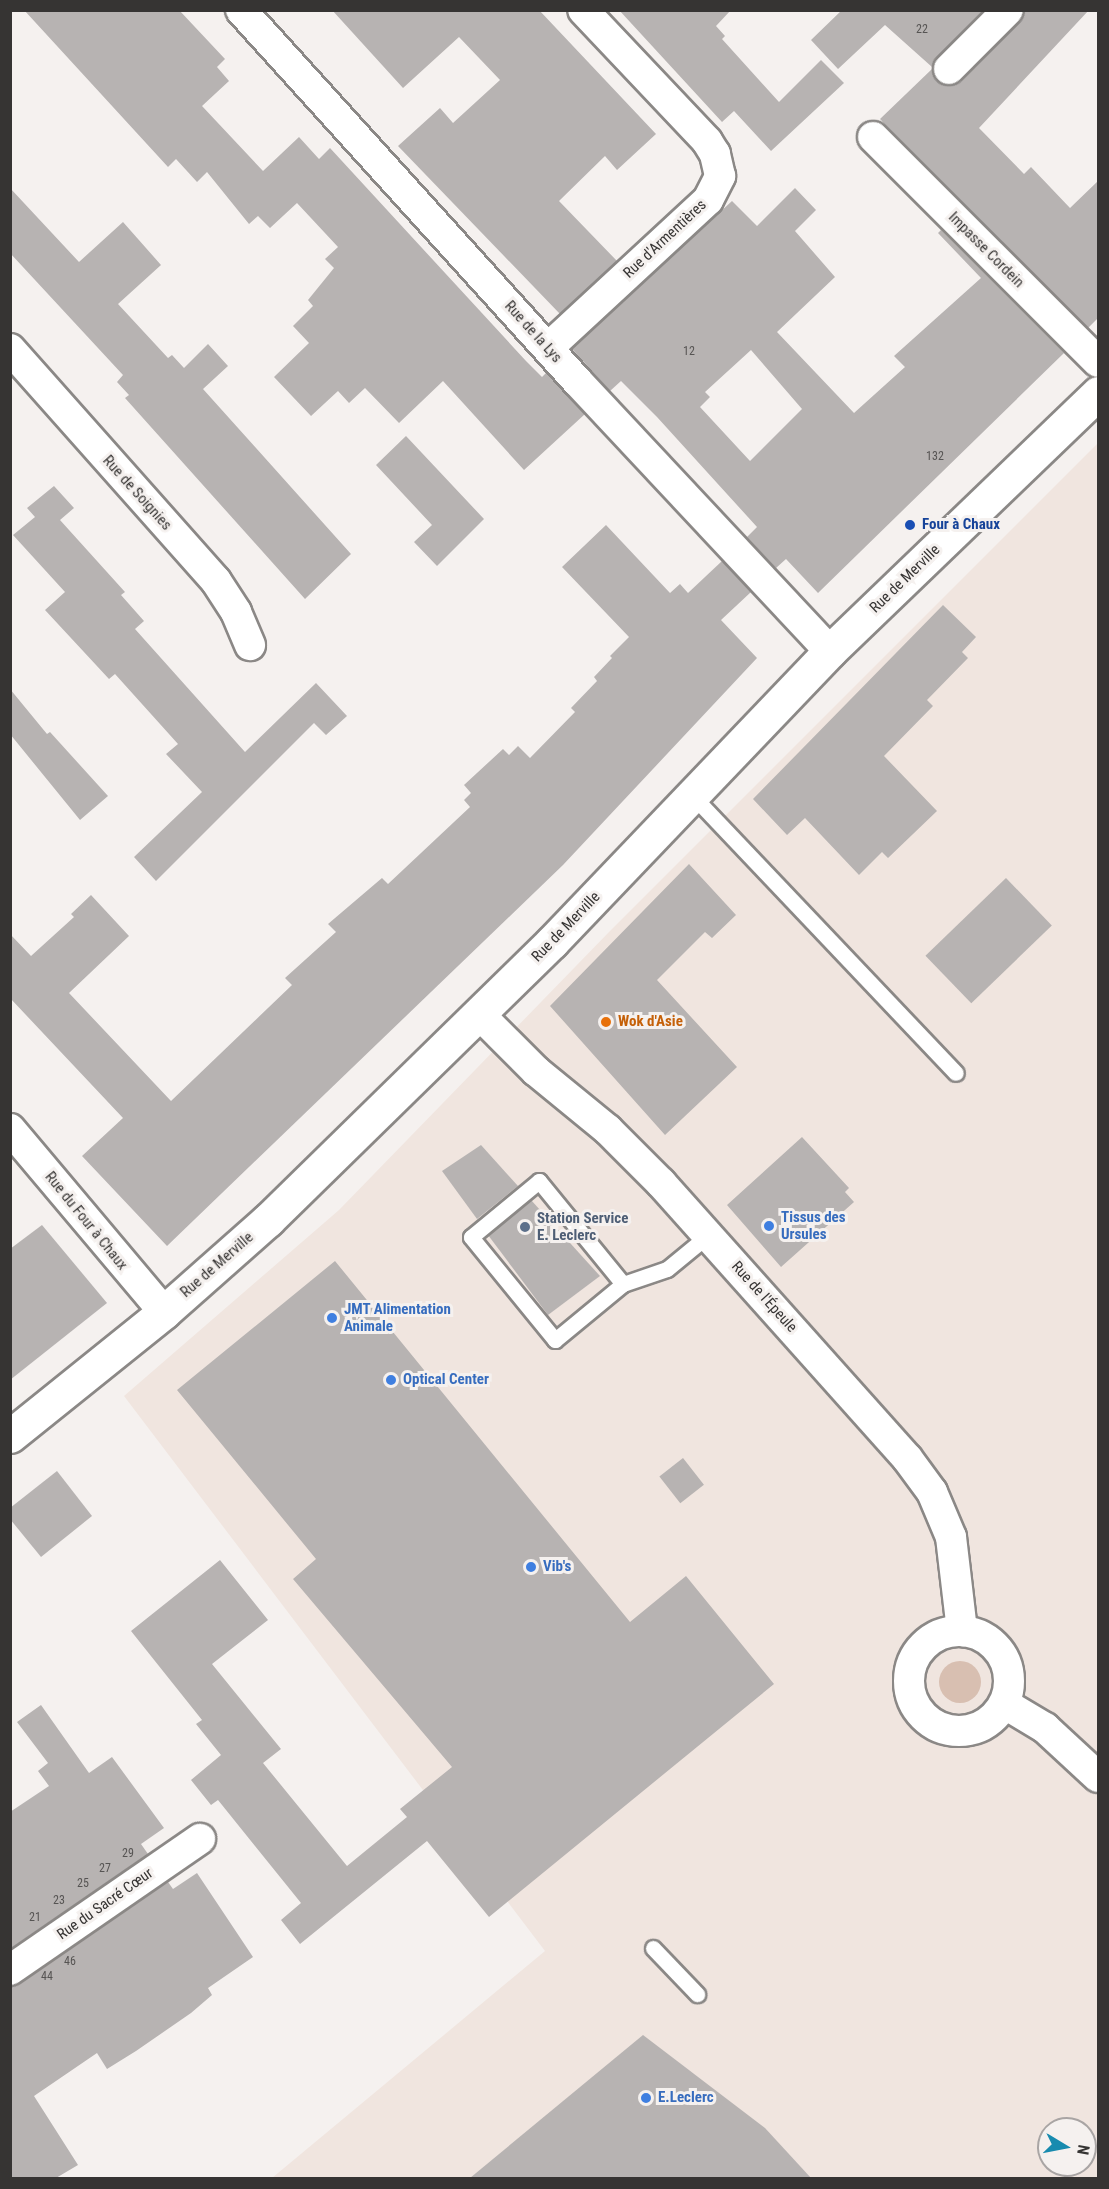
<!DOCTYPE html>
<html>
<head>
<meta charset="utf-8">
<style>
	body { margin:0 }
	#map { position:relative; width:1109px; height:2189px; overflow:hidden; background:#f5f1ef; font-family:"Roboto Condensed",sans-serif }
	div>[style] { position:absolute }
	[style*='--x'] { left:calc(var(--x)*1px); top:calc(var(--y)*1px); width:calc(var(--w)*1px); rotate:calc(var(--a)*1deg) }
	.built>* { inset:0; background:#f0e5df }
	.green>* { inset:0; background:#d8bfb1 }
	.round { border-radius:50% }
	.building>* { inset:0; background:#b7b3b2; transform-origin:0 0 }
	.roads { filter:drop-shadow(2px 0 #8b8886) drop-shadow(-2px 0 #8b8886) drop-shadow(0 2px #8b8886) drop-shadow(0 -2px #8b8886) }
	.service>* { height:15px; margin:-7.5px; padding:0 7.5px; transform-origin:7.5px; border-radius:7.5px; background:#fff }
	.minor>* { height:30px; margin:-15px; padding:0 15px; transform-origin:15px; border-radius:15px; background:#fff }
	.minor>.ring { margin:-15px; padding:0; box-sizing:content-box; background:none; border:30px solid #fff; border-radius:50% }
	.tertiary>* { height:33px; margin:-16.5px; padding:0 16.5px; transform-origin:16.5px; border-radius:16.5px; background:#fff }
	.dots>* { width:16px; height:16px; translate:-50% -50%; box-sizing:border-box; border:3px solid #f5f1ef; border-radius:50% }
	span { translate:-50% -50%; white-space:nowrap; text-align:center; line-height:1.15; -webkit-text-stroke:6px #f5f1ef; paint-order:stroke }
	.number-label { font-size:12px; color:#565453 }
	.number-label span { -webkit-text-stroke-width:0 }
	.street-label { font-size:15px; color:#363433 }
	.transit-label { font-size:15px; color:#164399; font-weight:700 }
	.left { translate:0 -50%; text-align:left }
	.food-label { font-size:15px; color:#c56008; font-weight:700 }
	.shop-label { font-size:15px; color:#366cbe; font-weight:700 }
	.service-label { font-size:15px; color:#4e5e75; font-weight:700 }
	.frame { position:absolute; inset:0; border:12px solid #363433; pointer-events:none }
	.north { position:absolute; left:1037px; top:2117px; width:60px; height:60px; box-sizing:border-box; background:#f5f1ef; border:2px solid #a9a5a4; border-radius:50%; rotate:100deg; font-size:16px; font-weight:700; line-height:24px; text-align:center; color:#363433 }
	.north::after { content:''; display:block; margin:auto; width:21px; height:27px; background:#188baf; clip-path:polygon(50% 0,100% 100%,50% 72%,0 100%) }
</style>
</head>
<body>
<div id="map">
	<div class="built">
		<div style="clip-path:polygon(evenodd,1098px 443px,1098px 2178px,272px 2178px,545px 1951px,124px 1396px,339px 1210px,609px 932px,1098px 443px,1049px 2129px,1085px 2129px,1085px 2165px,1049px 2165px,1049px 2129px)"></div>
	</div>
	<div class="green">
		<div class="round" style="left:939px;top:1661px;width:42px;height:42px"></div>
	</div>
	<div class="building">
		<div style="clip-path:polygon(24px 10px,179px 10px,225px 59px,217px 67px,229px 81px,202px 106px,263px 171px,299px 137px,319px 159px,330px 148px,526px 361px,542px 377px,546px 373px,585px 414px,524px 470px,443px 381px,399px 423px,365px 388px,349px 403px,338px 391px,311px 416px,274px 377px,309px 343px,293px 326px,313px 306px,308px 300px,334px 268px,325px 259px,338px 247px,297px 203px,270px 228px,258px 216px,249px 224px,207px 172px,197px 182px,176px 159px,168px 167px)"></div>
		<div style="clip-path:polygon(332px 10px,539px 10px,656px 134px,617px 170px,605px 156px,559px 201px,617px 261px,560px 314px,398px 146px,440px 108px,453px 123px,500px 80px,459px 37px,403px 88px)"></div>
		<div style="clip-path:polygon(619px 10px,731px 10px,716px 26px,725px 36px,722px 39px,779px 102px,821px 60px,844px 83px,771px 151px,734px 111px,722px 122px)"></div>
		<div style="clip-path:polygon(842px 10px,983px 10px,937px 57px,932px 67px,885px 25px,838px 69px,811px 40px)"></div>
		<div style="clip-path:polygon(1025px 10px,1089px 10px,979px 128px,1024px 174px,1031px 167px,1070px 208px,1098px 181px,1098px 318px,1088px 328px,880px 119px,932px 69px,936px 81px,944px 85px,961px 82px,1020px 22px)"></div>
		<div style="clip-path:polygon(10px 188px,79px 262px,123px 222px,161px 265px,118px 304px,168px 358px,172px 355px,184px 368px,208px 344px,228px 366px,203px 389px,351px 554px,305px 599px,125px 398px,129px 395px,117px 382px,123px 375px,10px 253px)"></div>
		<div style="clip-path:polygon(evenodd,795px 188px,816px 210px,795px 231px,835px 277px,777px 332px,854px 413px,905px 367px,894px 356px,981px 278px,938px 233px,941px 230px,1064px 353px,818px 593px,786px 559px,776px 568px,747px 537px,757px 527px,657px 417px,621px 381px,610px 391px,572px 349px,732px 201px,757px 226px,795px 188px,751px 350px,802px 409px,750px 461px,700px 407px,710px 397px,705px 392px,751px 350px)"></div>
		<div style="clip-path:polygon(406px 436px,484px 519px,437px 566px,414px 542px,432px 525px,376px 465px)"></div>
		<div style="clip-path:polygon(54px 486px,74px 508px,60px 520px,125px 592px,121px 595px,144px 621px,135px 629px,245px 752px,316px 683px,347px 716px,326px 735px,314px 723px,156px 881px,134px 857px,202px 792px,166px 754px,178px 744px,115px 674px,109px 679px,45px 610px,65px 592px,13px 535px,35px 517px,27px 508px)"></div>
		<div style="clip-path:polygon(606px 525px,670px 593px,680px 584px,688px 593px,722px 561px,751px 592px,721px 620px,757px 658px,563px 865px,167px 1246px,82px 1156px,123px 1118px,10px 998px,10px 934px,31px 956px,74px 917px,71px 914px,91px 895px,129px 936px,69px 993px,171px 1101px,292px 985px,285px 978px,336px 932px,328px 924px,382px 878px,388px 884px,470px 807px,464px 800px,471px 793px,464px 785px,503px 749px,509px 755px,518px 746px,530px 758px,575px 712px,571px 708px,597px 681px,594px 677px,612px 658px,610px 656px,629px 637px,562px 567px)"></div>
		<div style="clip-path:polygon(943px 605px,976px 637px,962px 652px,968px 658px,927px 700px,933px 706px,884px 756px,937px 811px,888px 858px,882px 852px,859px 875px,805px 818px,787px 835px,753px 799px)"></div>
		<div style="clip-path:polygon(10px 689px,47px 734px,50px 732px,108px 796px,80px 820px,10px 734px)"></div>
		<div style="clip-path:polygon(689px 864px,736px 915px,712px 938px,705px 932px,657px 980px,737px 1067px,665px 1135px,550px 1006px)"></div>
		<div style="left:1006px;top:878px;width:66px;height:112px;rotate:46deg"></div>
		<div style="clip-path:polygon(802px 1137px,849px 1188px,845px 1192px,854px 1202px,781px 1267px,727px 1205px)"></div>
		<div style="clip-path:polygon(481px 1145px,518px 1186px,477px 1219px,442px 1171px)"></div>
		<div style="clip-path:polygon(531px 1200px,600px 1276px,548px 1315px,488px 1235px)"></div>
		<div style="clip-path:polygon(42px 1225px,107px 1303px,10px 1380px,10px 1249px)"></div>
		<div style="clip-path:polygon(335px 1261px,630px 1622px,686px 1576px,774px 1684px,489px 1917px,427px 1841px,300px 1944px,281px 1920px,301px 1903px,218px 1800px,211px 1805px,191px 1780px,221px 1755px,196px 1724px,202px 1720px,131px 1631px,220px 1560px,268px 1620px,212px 1664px,281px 1749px,263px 1763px,347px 1866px,407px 1817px,400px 1809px,452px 1767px,293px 1579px,316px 1559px,177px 1390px)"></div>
		<div style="left:683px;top:1458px;width:34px;height:30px;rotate:52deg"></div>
		<div style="clip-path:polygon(57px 1471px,92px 1516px,41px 1557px,10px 1519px,10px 1508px)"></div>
		<div style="clip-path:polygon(41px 1705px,89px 1773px,112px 1757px,164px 1828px,141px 1844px,148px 1854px,10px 1949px,10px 1812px,49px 1786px,38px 1771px,48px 1763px,17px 1722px)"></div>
		<div style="clip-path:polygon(197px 1873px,253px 1957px,208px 1988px,212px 1995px,191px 2013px,136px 2051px,107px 2069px,97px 2053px,34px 2096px,78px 2165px,56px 2178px,10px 2178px,10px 1987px,168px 1882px,173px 1889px)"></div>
		<div style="clip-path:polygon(643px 2035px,765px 2128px,811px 2178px,470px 2178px)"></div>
	</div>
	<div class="roads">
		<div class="service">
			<div style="--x:692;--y:795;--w:383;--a:46.5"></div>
			<div style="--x:623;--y:1284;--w:133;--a:-129.2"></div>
			<div style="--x:539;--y:1181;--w:88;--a:140.5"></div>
			<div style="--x:471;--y:1237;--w:133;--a:50.8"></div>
			<div style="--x:555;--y:1340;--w:88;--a:-39.5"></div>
			<div style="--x:623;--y:1284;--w:46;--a:-18.8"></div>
			<div style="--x:667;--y:1269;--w:52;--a:-39.5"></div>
			<div style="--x:653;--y:1948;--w:64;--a:46.3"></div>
		</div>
		<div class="minor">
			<div style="--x:241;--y:10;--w:502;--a:47.83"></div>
			<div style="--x:578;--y:382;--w:369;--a:46.9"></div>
			<div style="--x:949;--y:69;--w:83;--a:-45"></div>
			<div style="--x:873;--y:137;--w:318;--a:45"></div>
			<div style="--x:548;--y:348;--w:218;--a:-42.8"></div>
			<div style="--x:708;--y:200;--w:27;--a:-63"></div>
			<div style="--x:720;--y:176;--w:23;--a:-103"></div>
			<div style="--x:715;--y:154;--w:15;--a:-122"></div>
			<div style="--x:707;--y:141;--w:180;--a:-133.4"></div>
			<div style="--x:10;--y:349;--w:310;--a:48.4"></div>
			<div style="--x:216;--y:581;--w:37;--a:57"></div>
			<div style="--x:236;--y:612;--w:36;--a:67"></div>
			<div style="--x:480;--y:1015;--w:79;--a:45"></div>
			<div style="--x:536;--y:1071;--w:93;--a:39.3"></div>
			<div style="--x:608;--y:1130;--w:75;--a:45"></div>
			<div style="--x:661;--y:1183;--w:369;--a:48.2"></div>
			<div style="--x:907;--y:1458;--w:42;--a:53.7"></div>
			<div style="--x:932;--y:1492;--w:49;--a:67.1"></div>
			<div style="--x:951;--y:1537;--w:95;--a:83.3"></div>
			<div style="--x:10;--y:1129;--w:239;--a:49.9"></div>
			<div class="ring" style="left:909px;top:1631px;width:70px;height:70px"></div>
			<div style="--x:1005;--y:1704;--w:47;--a:31"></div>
			<div style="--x:1045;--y:1728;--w:72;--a:42.8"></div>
			<div style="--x:10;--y:1970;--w:231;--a:-34.6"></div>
		</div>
		<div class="tertiary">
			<div style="--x:10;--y:1436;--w:198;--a:-38.8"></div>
			<div style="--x:164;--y:1312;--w:139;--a:-41.5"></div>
			<div style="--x:268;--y:1220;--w:397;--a:-44.4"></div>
			<div style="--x:552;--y:942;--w:402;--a:-46.3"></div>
			<div style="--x:830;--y:651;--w:372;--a:-43.9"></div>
		</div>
	</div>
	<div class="dots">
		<div style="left:910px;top:525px;background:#1a4fb4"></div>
		<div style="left:606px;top:1022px;background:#e8710a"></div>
		<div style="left:769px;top:1226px;background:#3f7fe0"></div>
		<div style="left:525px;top:1227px;background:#5c6f8a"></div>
		<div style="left:332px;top:1318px;background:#3f7fe0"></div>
		<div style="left:391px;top:1380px;background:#3f7fe0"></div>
		<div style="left:531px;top:1567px;background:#3f7fe0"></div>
		<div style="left:646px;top:2098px;background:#3f7fe0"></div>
	</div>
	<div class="number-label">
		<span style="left:922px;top:30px">22</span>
		<span style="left:689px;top:352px">12</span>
		<span style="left:935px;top:457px">132</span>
		<span style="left:128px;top:1854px">29</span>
		<span style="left:105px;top:1869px">27</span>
		<span style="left:83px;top:1884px">25</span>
		<span style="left:59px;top:1901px">23</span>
		<span style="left:35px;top:1918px">21</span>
		<span style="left:70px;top:1962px">46</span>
		<span style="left:47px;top:1977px">44</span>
	</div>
	<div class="street-label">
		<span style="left:665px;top:239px;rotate:-43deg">Rue d'Armentières</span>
		<span style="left:986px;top:250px;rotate:45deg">Impasse Cordein</span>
		<span style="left:533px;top:332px;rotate:48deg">Rue de la Lys</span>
		<span style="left:137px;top:493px;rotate:48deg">Rue de Soignies</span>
		<span style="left:905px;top:579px;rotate:-44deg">Rue de Merville</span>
		<span style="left:566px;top:927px;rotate:-46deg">Rue de Merville</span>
		<span style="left:86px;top:1221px;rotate:51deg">Rue du Four à Chaux</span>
		<span style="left:217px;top:1265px;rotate:-41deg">Rue de Merville</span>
		<span style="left:764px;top:1297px;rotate:48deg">Rue de l'Épeule</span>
		<span style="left:105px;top:1904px;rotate:-35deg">Rue du Sacré Cœur</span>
	</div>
	<div class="transit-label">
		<span class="left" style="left:922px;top:525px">Four à Chaux</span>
	</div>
	<div class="food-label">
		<span class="left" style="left:618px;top:1022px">Wok d'Asie</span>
	</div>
	<div class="shop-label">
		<span class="left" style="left:781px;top:1226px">Tissus des<br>Ursules</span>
		<span class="left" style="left:344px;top:1318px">JMT Alimentation<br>Animale</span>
		<span class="left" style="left:403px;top:1380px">Optical Center</span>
		<span class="left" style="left:543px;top:1567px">Vib's</span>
		<span class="left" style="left:658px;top:2098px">E.Leclerc</span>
	</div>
	<div class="service-label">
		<span class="left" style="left:537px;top:1227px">Station Service<br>E. Leclerc</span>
	</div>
	<div class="frame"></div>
	<div class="north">N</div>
</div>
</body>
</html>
